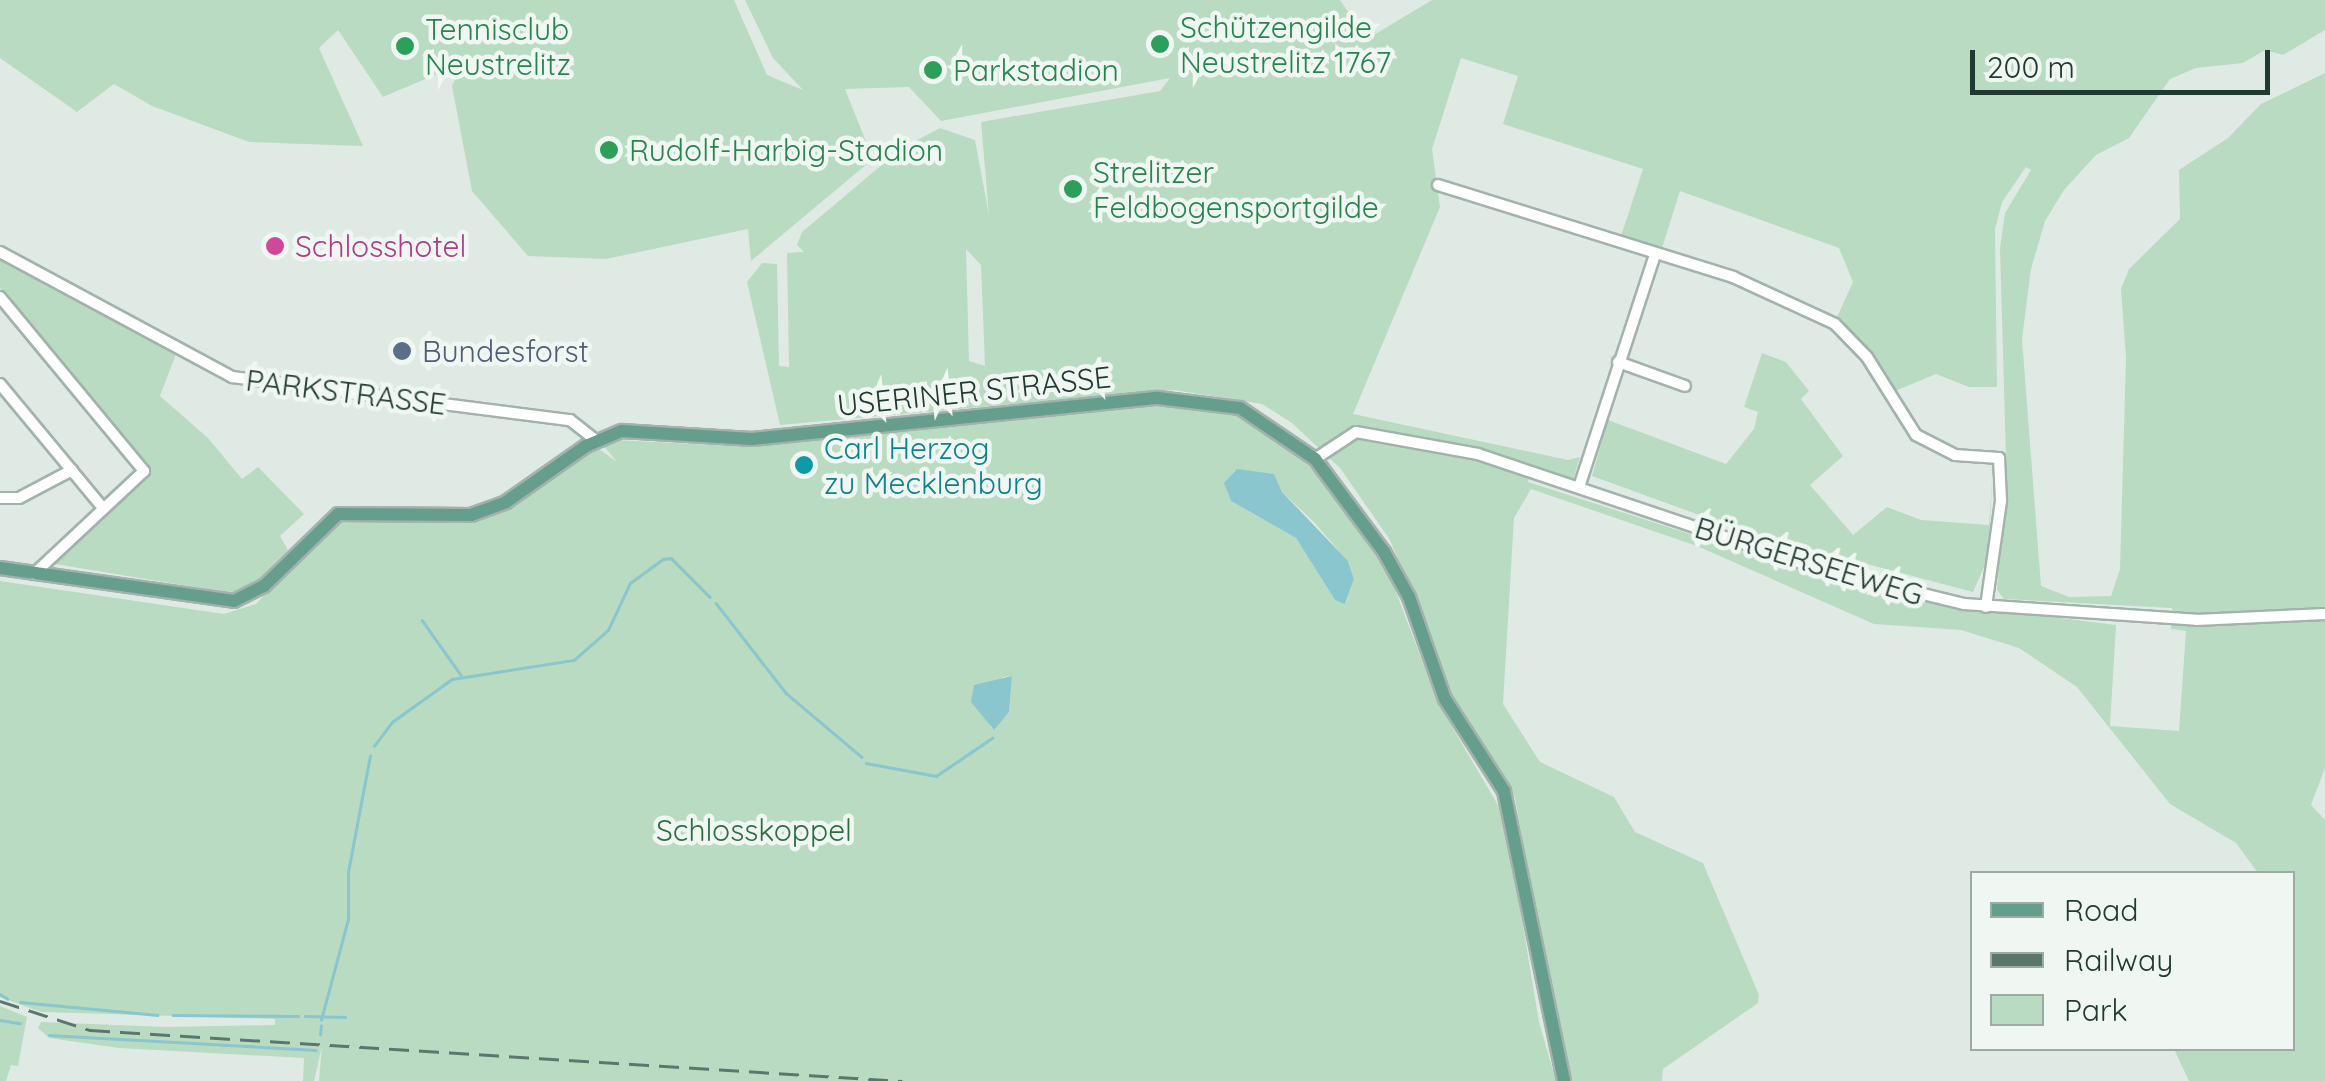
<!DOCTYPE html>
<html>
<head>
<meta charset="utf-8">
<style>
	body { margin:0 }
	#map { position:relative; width:2325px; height:1081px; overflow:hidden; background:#e0eae5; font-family:Quicksand,sans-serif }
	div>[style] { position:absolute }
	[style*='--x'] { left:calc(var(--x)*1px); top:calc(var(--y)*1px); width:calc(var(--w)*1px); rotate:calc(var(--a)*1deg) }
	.green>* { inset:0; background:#b9dbc1 }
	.water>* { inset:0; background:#89c6ce }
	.stream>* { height:2.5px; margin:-1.25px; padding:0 1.25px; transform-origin:1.25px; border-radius:1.25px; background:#89c6ce }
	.roads { filter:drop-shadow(2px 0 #a3b2ac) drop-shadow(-2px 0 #a3b2ac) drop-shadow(0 2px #a3b2ac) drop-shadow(0 -2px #a3b2ac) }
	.minor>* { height:10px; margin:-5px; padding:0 5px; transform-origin:5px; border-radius:5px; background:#fff }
	.major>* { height:12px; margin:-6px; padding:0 6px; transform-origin:6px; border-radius:6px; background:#659e8d }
	.rail>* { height:2.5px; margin-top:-1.25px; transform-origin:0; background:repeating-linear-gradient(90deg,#5b766d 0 20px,transparent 0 30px) }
	.dots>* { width:28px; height:28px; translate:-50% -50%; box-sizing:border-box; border:5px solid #f0f7f3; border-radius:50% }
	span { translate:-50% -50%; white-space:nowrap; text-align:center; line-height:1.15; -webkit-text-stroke:9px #f0f7f3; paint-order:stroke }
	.leisure-label { font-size:30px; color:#27864d }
	.left { translate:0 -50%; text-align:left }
	.hotel-label { font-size:30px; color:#b23c85 }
	.service-label { font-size:30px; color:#4e5e75 }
	.street-label { font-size:30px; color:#213a32 }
	.culture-label { font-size:30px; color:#0d838f }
	.park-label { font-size:30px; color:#2d6f43 }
	.legend { position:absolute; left:1970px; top:871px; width:325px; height:180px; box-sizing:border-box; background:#f0f7f3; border:2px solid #9daba6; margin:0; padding:12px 18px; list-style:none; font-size:30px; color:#213a32 }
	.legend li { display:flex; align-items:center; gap:20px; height:50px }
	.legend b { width:50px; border:2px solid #9daba6 }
	.scale { position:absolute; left:1970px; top:50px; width:300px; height:45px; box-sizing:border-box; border:5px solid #213a32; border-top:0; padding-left:12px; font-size:30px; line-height:35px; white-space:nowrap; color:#213a32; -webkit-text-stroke:8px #f0f7f3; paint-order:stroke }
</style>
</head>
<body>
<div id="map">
	<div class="green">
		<div style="clip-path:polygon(evenodd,0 0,734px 0,767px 75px,803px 90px,773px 58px,745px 0,1340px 0,1367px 39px,1432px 0,2325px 0,2325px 30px,2283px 55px,2265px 50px,2243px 63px,2196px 68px,2170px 79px,2129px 138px,2096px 155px,2064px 190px,2045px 221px,2031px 269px,2022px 339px,2041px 586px,2069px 597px,2111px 596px,2120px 569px,2126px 358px,2121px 289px,2129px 269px,2180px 219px,2179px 170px,2228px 138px,2261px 104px,2325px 73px,2325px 768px,2311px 805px,2325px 820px,2325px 1081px,2189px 1081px,2174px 1049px,2292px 1048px,2292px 874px,2258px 873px,2236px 843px,2170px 804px,2077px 687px,2019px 648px,1961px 630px,1874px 624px,1697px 546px,1531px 489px,1514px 518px,1503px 704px,1540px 762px,1614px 797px,1635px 832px,1703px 863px,1759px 995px,1758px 1003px,1663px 1069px,1662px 1081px,1573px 1081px,1557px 1034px,1515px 798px,1452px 696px,1390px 540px,1340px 468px,1292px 423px,1262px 404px,1174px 390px,780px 425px,747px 282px,762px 263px,777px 264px,779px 366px,789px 367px,787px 253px,804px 252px,797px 245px,802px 232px,902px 148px,940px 128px,975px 140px,989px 215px,981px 122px,1160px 91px,1170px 78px,941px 121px,909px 87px,845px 89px,873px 159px,751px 261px,748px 229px,606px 259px,528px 256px,472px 191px,452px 86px,463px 63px,383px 97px,338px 30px,319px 48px,363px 146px,249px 142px,152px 106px,114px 84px,77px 112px,0 58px,0 0,1461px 58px,1518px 76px,1503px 124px,1643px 169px,1621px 236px,1662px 248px,1680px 191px,1839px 248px,1853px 282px,1837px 317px,1872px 353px,1895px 391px,1936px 374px,1969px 387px,1997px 387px,1995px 229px,2002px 202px,2026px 167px,2031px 170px,2005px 213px,2000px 248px,2006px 458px,1997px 590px,2004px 599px,2172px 608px,2171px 629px,2186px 631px,2179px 731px,2110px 726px,2116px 625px,1883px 596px,1528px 482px,1530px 473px,1571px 486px,1580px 457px,1568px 460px,1353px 414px,1440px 207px,1432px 149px,1461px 58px,0 0,966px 249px,981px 265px,985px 366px,969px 361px,966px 249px)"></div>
		<div style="clip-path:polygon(0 257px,176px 354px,160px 396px,208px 438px,242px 479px,258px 467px,304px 514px,280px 536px,288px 550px,252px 586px,230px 593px,49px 563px,150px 471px,0 288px)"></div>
		<div style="clip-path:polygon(1762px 353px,1786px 362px,1809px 391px,1801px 399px,1843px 456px,1810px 485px,1853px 535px,1887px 507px,1921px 520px,1989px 525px,1993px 467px,1988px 558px,1973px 592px,1746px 532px,1592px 476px,1608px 420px,1726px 464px,1754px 429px,1758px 412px,1744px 407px)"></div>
		<div style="clip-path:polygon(evenodd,1158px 406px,1238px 415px,1288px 445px,1324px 482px,1390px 576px,1438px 703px,1505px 817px,1539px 1022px,1556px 1081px,319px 1081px,322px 1046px,314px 1081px,303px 1081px,304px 1058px,119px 1048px,49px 1038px,38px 1028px,41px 1022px,166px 1027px,275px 1025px,275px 1019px,41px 1012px,0 997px,0 581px,224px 614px,256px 604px,303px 551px,343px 521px,457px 523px,488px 517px,598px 448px,617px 462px,603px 445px,616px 440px,752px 447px,1158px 406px,1234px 471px,1274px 474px,1282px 492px,1315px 523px,1349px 563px,1354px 579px,1346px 603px,1335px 600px,1296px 538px,1231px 501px,1227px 490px,1234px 471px,1158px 406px,1012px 676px,1009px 712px,992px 729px,982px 711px,1003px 677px,1012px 676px)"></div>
		<div style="clip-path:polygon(0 1006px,27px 1017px,18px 1066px,11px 1065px,6px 1081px,0 1081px)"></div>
	</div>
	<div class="water">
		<div style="clip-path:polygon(1237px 469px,1274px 474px,1282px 492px,1348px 561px,1354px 579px,1345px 604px,1335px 600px,1296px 538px,1231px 501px,1224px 483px)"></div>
		<div style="clip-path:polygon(1012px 676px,1009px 712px,994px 730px,971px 702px,974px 685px)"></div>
	</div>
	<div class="stream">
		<div style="--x:716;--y:603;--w:114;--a:52.1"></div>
		<div style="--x:786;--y:693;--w:99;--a:40.1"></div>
		<div style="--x:422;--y:620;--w:67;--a:54.7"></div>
		<div style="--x:374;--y:746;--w:30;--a:-53"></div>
		<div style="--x:392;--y:722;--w:74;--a:-35.6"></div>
		<div style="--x:452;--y:679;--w:123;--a:-8.9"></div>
		<div style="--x:574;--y:660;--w:45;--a:-41.4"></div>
		<div style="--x:608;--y:630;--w:52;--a:-64.9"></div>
		<div style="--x:630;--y:583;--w:41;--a:-36"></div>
		<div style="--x:663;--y:559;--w:8;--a:-7"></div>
		<div style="--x:671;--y:558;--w:55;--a:45"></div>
		<div style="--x:866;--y:763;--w:71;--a:10.5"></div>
		<div style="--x:936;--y:776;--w:68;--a:-34.2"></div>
		<div style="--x:0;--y:994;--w:9;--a:32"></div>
		<div style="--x:20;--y:1002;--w:138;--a:5.4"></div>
		<div style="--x:173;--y:1015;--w:125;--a:0.5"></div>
		<div style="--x:305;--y:1016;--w:40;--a:1.4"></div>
		<div style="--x:0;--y:1020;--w:20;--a:9"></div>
		<div style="--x:321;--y:1020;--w:105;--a:-75"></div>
		<div style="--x:348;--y:919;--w:47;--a:-90"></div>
		<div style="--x:348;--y:872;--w:118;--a:-79.3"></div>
		<div style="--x:49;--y:1035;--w:267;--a:3.2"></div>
		<div style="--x:320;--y:1035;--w:9;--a:-84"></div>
	</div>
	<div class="roads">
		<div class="minor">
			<div style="--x:1438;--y:185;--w:309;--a:17.3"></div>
			<div style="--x:1733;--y:277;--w:112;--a:24.7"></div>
			<div style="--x:1835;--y:324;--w:46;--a:45.9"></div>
			<div style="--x:1867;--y:357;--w:92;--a:57.9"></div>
			<div style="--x:1916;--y:435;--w:44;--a:27.1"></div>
			<div style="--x:1955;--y:455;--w:44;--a:3.9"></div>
			<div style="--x:1999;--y:458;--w:43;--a:87.3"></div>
			<div style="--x:2001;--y:501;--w:107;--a:98.1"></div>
			<div style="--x:0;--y:252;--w:264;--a:28.3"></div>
			<div style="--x:232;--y:377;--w:341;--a:7.3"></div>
			<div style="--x:570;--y:420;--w:33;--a:38"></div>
			<div style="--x:0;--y:297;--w:226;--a:50.4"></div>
			<div style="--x:144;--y:471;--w:151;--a:136.9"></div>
			<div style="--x:1618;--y:362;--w:71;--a:19.7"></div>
			<div style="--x:0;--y:384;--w:161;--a:50.3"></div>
			<div style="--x:1315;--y:459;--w:49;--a:-33.4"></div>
			<div style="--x:1356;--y:432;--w:124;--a:10.2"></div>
			<div style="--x:1478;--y:454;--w:358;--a:18.6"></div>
			<div style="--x:1817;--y:568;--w:151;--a:13.8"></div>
			<div style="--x:1964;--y:604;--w:233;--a:3.9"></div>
			<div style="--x:2196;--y:620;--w:129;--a:-2.7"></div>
			<div style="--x:1580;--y:484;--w:242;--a:-71.9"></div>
			<div style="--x:0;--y:498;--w:19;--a:0"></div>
			<div style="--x:19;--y:498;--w:60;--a:-27.8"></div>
		</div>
		<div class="major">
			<div style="--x:0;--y:568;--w:236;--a:8"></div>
			<div style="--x:234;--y:601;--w:34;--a:-27"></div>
			<div style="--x:264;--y:586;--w:103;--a:-44.2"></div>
			<div style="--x:338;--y:514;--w:133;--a:0.4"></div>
			<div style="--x:471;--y:515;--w:37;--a:-20"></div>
			<div style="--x:506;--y:502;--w:98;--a:-35"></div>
			<div style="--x:586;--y:446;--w:39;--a:-23"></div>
			<div style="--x:622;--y:431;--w:130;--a:3.5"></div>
			<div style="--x:752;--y:439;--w:408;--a:-5.8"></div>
			<div style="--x:1158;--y:398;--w:83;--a:7"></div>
			<div style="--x:1240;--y:408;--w:91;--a:34.2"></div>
			<div style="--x:1315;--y:459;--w:116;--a:53.4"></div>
			<div style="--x:1384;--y:552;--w:51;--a:60.9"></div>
			<div style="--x:1409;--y:597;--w:108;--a:70.6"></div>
			<div style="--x:1445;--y:699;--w:109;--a:57.3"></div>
			<div style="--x:1504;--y:791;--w:296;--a:78.3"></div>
		</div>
	</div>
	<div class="rail">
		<div style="--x:0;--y:1001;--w:95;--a:17.9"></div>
		<div style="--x:90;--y:1030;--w:814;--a:3.59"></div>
	</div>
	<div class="dots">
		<div style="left:1160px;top:44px;background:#2e9e5b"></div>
		<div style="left:405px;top:46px;background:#2e9e5b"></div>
		<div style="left:933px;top:70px;background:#2e9e5b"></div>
		<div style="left:609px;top:150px;background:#2e9e5b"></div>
		<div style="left:1073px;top:189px;background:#2e9e5b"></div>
		<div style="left:275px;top:246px;background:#d1479c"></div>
		<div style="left:402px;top:351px;background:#5c6f8a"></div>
		<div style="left:804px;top:465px;background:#0f9aa8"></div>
	</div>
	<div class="leisure-label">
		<span class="left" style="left:1180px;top:44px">Schützengilde<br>Neustrelitz 1767</span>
		<span class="left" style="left:425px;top:46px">Tennisclub<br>Neustrelitz</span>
		<span class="left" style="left:953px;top:70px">Parkstadion</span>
		<span class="left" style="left:629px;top:150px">Rudolf-Harbig-Stadion</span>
		<span class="left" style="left:1093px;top:189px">Strelitzer<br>Feldbogensportgilde</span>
	</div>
	<div class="hotel-label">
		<span class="left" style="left:295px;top:246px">Schlosshotel</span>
	</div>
	<div class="service-label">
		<span class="left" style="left:422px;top:351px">Bundesforst</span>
	</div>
	<div class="street-label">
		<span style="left:974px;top:391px;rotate:-6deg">USERINER STRASSE</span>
		<span style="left:346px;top:392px;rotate:7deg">PARKSTRASSE</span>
		<span style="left:1809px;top:561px;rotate:17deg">BÜRGERSEEWEG</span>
	</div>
	<div class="culture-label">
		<span class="left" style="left:824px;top:465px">Carl Herzog<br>zu Mecklenburg</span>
	</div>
	<div class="park-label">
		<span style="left:754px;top:830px">Schlosskoppel</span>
	</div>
	<ul class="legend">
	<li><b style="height:12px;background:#659e8d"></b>Road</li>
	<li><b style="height:12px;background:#5b766d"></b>Railway</li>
	<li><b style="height:28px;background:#b9dbc1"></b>Park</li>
	</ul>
	<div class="scale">200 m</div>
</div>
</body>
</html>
